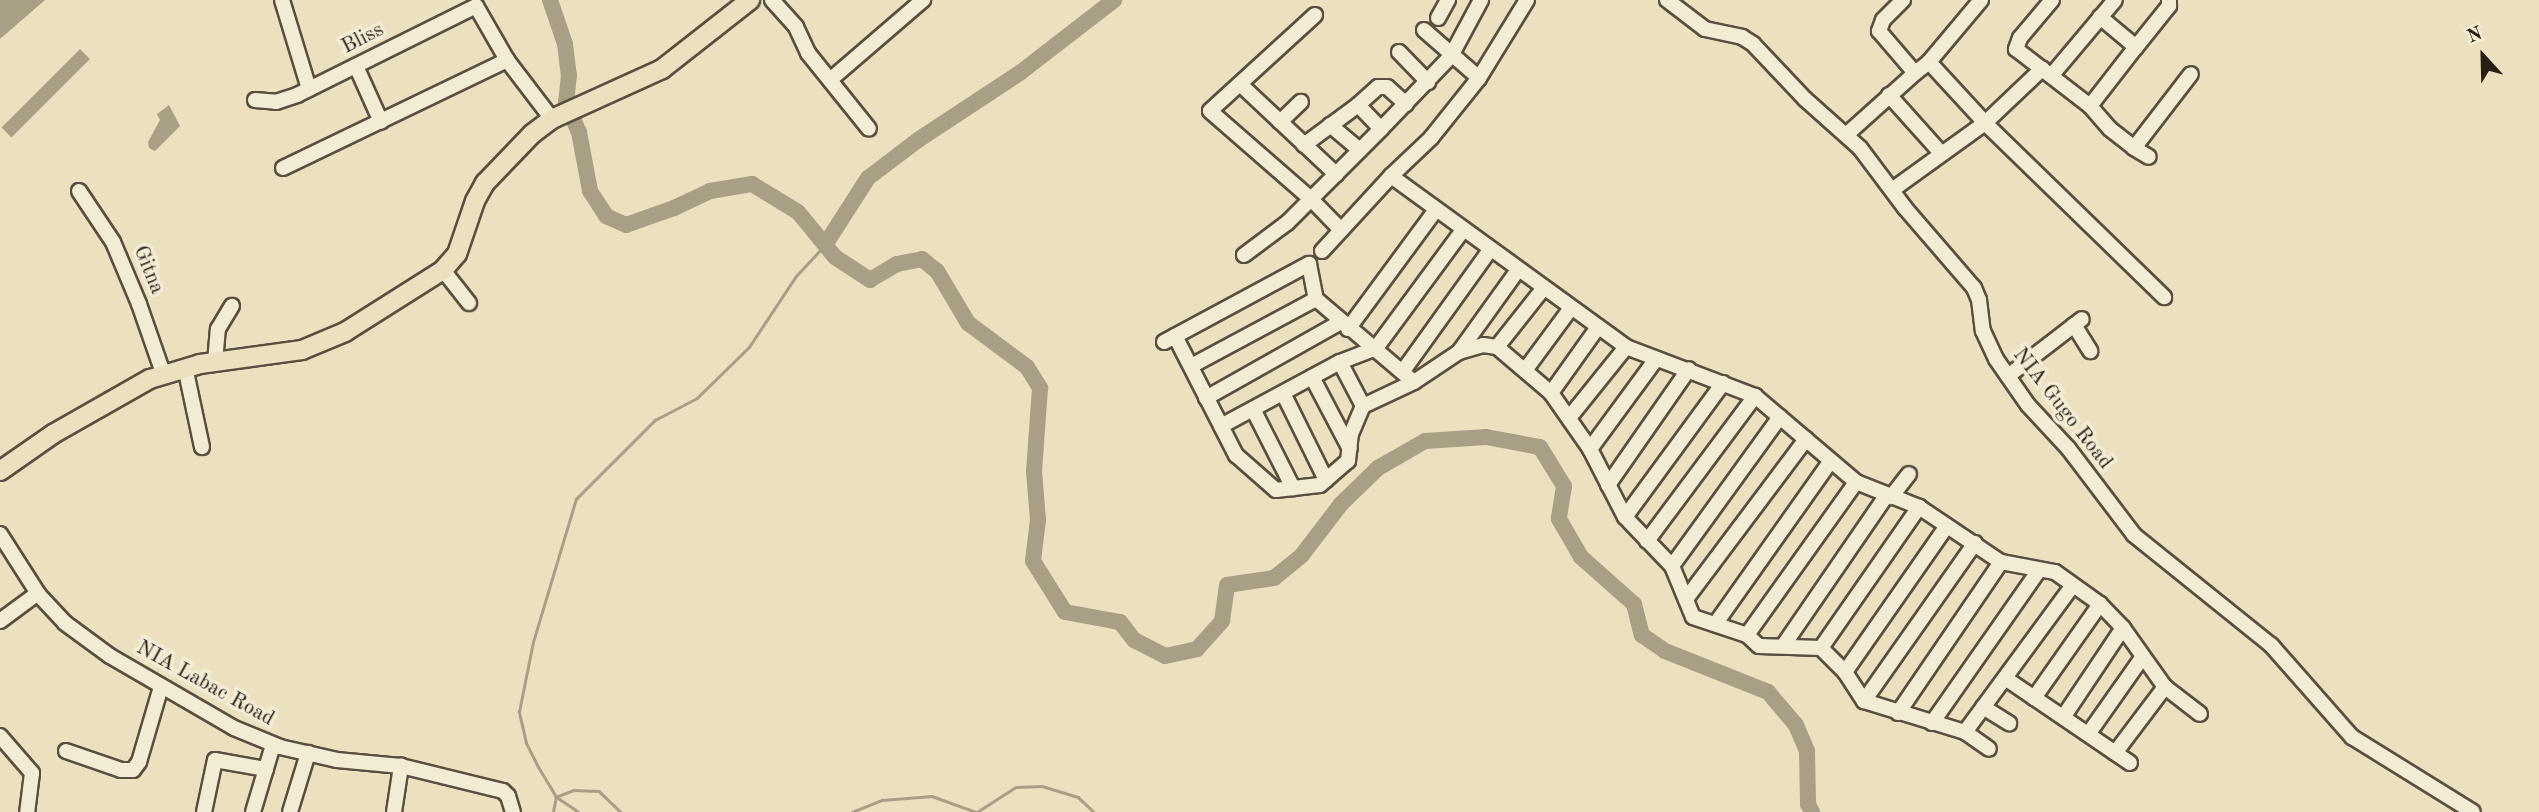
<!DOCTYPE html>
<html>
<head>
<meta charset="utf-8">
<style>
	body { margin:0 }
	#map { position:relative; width:2539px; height:812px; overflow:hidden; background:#ebe1be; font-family:"Old Standard TT",serif }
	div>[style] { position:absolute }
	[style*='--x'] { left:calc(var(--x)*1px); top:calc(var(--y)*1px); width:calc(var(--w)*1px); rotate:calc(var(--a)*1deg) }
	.water>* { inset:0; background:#a99f85; transform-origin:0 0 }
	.stream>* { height:2.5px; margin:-1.25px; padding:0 1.25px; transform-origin:1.25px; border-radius:1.25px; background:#a99f85 }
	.river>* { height:16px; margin:-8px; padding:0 8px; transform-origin:8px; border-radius:8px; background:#a99f85 }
	.roads { filter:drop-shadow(2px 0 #594f40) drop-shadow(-2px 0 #594f40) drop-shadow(0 2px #594f40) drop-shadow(0 -2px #594f40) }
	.minor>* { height:14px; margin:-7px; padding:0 7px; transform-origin:7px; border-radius:7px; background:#f2ecd5 }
	.major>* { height:18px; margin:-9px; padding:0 9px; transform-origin:9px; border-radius:9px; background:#ebe1be }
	span { translate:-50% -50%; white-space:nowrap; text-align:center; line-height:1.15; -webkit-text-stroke:7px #f2ecd5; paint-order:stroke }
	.street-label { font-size:21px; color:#281e16 }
	.north { position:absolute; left:2448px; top:21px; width:70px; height:70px; -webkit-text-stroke:5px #f2ecd5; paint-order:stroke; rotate:338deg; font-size:19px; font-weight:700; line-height:28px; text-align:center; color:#281e16 }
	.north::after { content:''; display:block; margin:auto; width:24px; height:32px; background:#281e16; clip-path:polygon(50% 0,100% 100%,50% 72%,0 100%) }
</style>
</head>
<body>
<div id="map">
	<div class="water">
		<div style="clip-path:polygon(0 0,45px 0,0 39px)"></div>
		<div style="left:80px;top:49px;width:14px;height:111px;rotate:45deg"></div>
		<div style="clip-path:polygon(169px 105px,180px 126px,155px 151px,149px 148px,148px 142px,160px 120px,157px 114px)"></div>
	</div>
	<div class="stream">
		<div style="--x:556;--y:797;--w:18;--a:-22"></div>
		<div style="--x:573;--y:790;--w:26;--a:2"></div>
		<div style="--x:599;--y:791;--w:30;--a:44"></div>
		<div style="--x:553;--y:812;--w:15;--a:-79"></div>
		<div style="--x:578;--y:812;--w:27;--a:-146"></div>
		<div style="--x:556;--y:797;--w:35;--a:-121"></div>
		<div style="--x:538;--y:767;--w:27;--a:-117"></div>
		<div style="--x:526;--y:743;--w:32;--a:-103"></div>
		<div style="--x:519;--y:712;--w:71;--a:-78.7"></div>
		<div style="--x:533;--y:642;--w:149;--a:-73.3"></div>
		<div style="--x:576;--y:499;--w:112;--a:-45"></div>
		<div style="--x:655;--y:420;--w:47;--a:-27.6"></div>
		<div style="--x:697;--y:398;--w:73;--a:-44.4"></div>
		<div style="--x:749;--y:347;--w:85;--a:-56.5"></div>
		<div style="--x:796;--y:276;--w:42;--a:-46.9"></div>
		<div style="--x:852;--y:812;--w:32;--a:-22"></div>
		<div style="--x:882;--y:800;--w:50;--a:-4.6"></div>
		<div style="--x:932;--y:796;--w:47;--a:20"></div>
		<div style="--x:977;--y:812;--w:46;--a:-32.7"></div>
		<div style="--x:1016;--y:787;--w:26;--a:-2"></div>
		<div style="--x:1042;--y:786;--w:38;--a:17"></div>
		<div style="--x:1078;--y:797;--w:22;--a:43"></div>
	</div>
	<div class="river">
		<div style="--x:550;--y:0;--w:46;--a:71.2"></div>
		<div style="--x:565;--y:44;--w:31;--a:83"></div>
		<div style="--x:569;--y:75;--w:27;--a:96"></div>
		<div style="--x:566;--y:102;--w:33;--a:67"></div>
		<div style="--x:579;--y:132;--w:60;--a:79.4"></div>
		<div style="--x:590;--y:191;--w:30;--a:57"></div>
		<div style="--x:606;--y:216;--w:22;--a:24"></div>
		<div style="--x:626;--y:225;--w:51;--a:-19.5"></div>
		<div style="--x:674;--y:208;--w:40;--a:-25"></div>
		<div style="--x:710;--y:191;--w:43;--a:-9.5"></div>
		<div style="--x:752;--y:184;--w:54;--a:31.3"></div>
		<div style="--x:798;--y:212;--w:58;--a:50.6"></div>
		<div style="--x:835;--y:257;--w:42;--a:33.3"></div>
		<div style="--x:870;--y:280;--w:31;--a:-31"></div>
		<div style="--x:897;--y:264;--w:25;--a:-11"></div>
		<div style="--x:922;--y:259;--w:19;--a:39"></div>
		<div style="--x:937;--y:271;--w:61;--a:59.2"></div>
		<div style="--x:968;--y:323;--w:74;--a:36.7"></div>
		<div style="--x:1027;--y:367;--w:25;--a:58"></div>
		<div style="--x:1040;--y:388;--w:83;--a:94.1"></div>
		<div style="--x:1034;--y:471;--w:49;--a:85.3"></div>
		<div style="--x:1038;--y:520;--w:41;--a:97"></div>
		<div style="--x:1033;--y:561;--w:60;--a:57.9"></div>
		<div style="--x:1065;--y:612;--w:56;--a:10.3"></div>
		<div style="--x:1120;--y:622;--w:23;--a:52"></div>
		<div style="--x:1134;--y:640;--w:35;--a:27"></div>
		<div style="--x:1165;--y:656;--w:33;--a:-12"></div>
		<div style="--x:1197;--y:649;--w:38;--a:-48"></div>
		<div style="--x:1222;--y:621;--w:36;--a:-82"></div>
		<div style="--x:1227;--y:585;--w:48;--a:-8.5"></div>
		<div style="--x:1274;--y:578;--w:36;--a:-39"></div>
		<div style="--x:1302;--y:555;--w:64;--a:-52.6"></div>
		<div style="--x:1341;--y:504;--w:52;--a:-44.2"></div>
		<div style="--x:1378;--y:468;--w:54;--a:-29.9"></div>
		<div style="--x:1425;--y:441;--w:61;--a:-3.8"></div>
		<div style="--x:1486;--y:437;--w:55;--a:10.5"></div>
		<div style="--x:1540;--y:447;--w:46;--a:58.4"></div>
		<div style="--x:1564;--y:486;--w:33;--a:99"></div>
		<div style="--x:1559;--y:519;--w:44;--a:59.9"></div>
		<div style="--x:1581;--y:557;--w:71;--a:41.6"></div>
		<div style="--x:1634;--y:604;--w:32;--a:76"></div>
		<div style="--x:1642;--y:635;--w:28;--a:35"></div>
		<div style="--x:1665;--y:651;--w:111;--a:21.7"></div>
		<div style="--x:1768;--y:692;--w:43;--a:49.7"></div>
		<div style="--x:1796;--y:725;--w:28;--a:67"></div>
		<div style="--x:1807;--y:751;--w:53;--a:88.9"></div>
		<div style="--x:1808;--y:804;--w:9;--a:63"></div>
		<div style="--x:825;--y:245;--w:80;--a:-57.3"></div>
		<div style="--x:868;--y:178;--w:63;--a:-37.2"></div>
		<div style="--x:918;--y:140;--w:123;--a:-33.4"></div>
		<div style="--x:1021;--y:72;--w:118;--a:-37.7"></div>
	</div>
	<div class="roads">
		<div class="minor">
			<div style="--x:282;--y:0;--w:93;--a:73.1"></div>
			<div style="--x:772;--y:0;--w:36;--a:48"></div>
			<div style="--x:796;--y:27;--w:29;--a:65"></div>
			<div style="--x:808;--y:53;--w:97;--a:51.2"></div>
			<div style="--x:1527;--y:0;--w:92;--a:121.6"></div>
			<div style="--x:1479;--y:78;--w:77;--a:128.7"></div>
			<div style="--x:1431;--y:138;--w:55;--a:136.5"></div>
			<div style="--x:1391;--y:176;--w:291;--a:36"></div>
			<div style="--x:1626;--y:347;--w:138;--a:20.8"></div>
			<div style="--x:1755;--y:396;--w:133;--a:40.4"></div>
			<div style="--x:1856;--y:482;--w:68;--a:21.6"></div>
			<div style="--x:1919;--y:507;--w:99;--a:33.9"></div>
			<div style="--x:2001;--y:562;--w:55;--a:10.5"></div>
			<div style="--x:2055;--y:572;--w:55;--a:35.4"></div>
			<div style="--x:2100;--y:604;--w:33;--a:46"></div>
			<div style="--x:2123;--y:628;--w:72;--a:54.6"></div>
			<div style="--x:2165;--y:687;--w:44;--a:37.6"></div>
			<div style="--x:1667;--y:0;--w:48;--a:37.3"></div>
			<div style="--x:1705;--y:29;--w:38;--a:12"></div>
			<div style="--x:1742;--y:37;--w:13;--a:32"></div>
			<div style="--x:1753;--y:44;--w:76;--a:46.6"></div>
			<div style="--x:1805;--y:99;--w:74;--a:41.7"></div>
			<div style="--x:1860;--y:148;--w:75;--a:53.1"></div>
			<div style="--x:1905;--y:208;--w:106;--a:49.2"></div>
			<div style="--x:1974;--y:288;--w:13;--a:67"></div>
			<div style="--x:1979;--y:300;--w:31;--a:83"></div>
			<div style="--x:1983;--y:331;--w:31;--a:65"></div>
			<div style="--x:1996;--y:359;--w:56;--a:55.2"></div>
			<div style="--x:2028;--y:405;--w:59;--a:47.1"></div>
			<div style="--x:2068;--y:448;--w:109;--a:52.8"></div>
			<div style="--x:2134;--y:535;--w:176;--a:38.8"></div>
			<div style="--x:2271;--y:645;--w:123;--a:48.6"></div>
			<div style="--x:2352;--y:737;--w:142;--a:31.8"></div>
			<div style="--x:1903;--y:0;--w:28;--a:135"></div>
			<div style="--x:1883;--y:20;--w:12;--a:110"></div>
			<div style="--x:1879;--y:31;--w:55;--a:49.4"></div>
			<div style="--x:1915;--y:73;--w:18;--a:-38"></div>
			<div style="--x:1981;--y:0;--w:81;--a:130"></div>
			<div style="--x:1929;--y:62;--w:83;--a:47.4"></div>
			<div style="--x:1985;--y:123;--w:250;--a:44.2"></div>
			<div style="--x:2052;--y:0;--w:50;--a:130.1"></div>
			<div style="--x:2020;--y:38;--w:12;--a:110"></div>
			<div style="--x:2016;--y:49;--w:93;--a:37.6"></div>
			<div style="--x:2090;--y:106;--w:30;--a:49"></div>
			<div style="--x:2110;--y:129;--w:31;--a:38"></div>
			<div style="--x:2134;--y:148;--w:93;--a:-52.4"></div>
			<div style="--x:1315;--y:15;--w:142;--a:137.6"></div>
			<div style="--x:1210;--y:111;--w:134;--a:41.1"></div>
			<div style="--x:1311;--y:199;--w:43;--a:45.9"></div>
			<div style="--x:1438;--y:18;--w:21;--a:-61"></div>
			<div style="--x:1424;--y:30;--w:73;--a:41.1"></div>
			<div style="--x:2136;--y:47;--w:53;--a:-51.2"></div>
			<div style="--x:2169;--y:6;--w:6;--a:-90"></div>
			<div style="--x:1399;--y:52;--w:42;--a:46"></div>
			<div style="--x:356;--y:66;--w:61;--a:65.9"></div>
			<div style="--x:2051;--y:76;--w:99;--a:-49.9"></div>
			<div style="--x:830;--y:80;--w:123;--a:-40.7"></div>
			<div style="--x:1240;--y:84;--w:132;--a:43.2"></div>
			<div style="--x:1889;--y:95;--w:79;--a:48.1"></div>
			<div style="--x:255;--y:100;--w:21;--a:5"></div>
			<div style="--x:276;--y:102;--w:22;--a:-18"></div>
			<div style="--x:297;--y:95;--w:200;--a:-26.4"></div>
			<div style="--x:476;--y:6;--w:62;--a:60.1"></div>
			<div style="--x:507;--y:60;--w:74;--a:52.7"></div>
			<div style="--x:1406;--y:104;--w:25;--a:-138"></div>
			<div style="--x:1387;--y:87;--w:9;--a:180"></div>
			<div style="--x:1378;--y:87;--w:27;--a:138"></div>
			<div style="--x:1358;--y:105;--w:33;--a:46"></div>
			<div style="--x:1381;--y:129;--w:101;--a:-46.2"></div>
			<div style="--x:1451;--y:56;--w:64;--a:-61.8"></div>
			<div style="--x:2090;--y:106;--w:75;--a:-52.1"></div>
			<div style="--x:2136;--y:47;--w:47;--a:-140.2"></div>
			<div style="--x:1280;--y:122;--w:29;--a:-44"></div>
			<div style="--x:1330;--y:125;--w:39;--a:40"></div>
			<div style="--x:1846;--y:135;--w:93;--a:-41.9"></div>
			<div style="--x:1304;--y:145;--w:67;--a:-36.5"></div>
			<div style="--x:2134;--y:148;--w:17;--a:31"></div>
			<div style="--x:283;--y:168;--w:249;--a:-25.7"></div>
			<div style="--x:1892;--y:190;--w:115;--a:-35.8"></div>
			<div style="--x:1985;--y:123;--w:79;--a:-43.5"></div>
			<div style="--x:79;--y:191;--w:61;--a:56.3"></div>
			<div style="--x:113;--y:242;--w:67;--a:67.2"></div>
			<div style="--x:139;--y:304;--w:73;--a:70.8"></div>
			<div style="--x:1322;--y:251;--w:102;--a:-47.4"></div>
			<div style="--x:1244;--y:255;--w:54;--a:-36.7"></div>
			<div style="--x:1287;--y:223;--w:133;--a:-45"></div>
			<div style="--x:443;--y:270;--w:42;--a:51.8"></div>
			<div style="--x:2074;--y:325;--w:31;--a:58"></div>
			<div style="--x:1348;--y:329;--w:147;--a:-53.6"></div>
			<div style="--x:1175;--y:336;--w:134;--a:62.9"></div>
			<div style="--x:1236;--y:455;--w:53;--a:41.2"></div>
			<div style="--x:1276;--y:490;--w:44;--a:-6.5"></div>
			<div style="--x:1320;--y:485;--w:37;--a:-41"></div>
			<div style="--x:1348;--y:461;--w:27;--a:-84"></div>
			<div style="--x:1351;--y:434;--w:30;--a:-67"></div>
			<div style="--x:1363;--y:406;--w:56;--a:-25.2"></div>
			<div style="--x:1414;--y:382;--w:54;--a:-33.7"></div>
			<div style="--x:1459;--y:352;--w:101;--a:-54.3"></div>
			<div style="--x:1164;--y:342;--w:165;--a:-28.3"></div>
			<div style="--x:1309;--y:264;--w:36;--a:79"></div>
			<div style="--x:1316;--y:299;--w:128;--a:40.3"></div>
			<div style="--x:1497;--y:347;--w:74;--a:-51.6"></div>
			<div style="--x:1459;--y:352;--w:25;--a:-16"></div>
			<div style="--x:1483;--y:345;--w:14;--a:8"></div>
			<div style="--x:1497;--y:347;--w:71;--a:40.4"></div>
			<div style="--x:1551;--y:393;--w:68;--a:55.1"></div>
			<div style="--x:1590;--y:449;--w:76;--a:62.8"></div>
			<div style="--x:1625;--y:517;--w:68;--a:46.2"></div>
			<div style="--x:1672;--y:566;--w:55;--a:67.6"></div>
			<div style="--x:1693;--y:617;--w:57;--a:18.4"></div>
			<div style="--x:1747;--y:635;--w:16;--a:43"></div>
			<div style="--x:1759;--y:646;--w:62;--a:1.8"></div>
			<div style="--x:1821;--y:648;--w:34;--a:45"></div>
			<div style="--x:1845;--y:672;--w:35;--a:57"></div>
			<div style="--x:1864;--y:701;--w:106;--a:17.1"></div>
			<div style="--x:1965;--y:732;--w:29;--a:35"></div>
			<div style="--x:215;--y:362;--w:33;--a:-85"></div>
			<div style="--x:218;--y:329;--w:27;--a:-59"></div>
			<div style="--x:1340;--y:362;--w:39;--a:-21"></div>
			<div style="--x:1376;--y:348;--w:147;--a:-53.6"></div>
			<div style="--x:1191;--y:366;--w:142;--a:-28.2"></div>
			<div style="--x:185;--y:367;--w:82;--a:78"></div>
			<div style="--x:1526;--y:369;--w:76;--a:-53.6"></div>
			<div style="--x:1403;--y:371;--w:149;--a:-54.3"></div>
			<div style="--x:2008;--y:376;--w:93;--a:-37.6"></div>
			<div style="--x:1312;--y:377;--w:81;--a:62.2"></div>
			<div style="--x:1283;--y:393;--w:97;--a:63.7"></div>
			<div style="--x:1551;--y:393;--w:81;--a:-54.5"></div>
			<div style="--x:1206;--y:398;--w:155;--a:-29.4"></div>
			<div style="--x:1253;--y:409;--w:89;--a:63.1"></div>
			<div style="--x:1569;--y:418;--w:91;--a:-51.2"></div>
			<div style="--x:1221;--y:426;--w:135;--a:-28.3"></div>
			<div style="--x:1340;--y:362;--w:50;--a:62.4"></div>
			<div style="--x:1590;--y:449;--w:112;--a:-53.7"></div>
			<div style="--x:1608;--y:485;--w:141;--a:-55.1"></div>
			<div style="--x:1891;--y:497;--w:29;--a:-52"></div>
			<div style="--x:1625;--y:517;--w:166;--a:-53.8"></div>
			<div style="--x:0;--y:534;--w:72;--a:57.4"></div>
			<div style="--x:39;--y:595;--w:38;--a:47"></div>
			<div style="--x:65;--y:623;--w:56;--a:36.3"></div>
			<div style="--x:110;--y:656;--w:143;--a:30.1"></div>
			<div style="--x:234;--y:728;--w:50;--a:22.4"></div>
			<div style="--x:280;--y:747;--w:58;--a:12.8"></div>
			<div style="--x:337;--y:760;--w:64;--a:5.4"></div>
			<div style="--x:401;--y:766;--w:105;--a:13.8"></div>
			<div style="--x:503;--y:791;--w:7;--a:45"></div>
			<div style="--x:508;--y:796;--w:17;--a:73"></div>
			<div style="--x:1647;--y:541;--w:181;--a:-53.3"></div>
			<div style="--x:1672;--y:566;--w:184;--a:-54.1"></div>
			<div style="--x:1686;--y:599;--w:200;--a:-53.1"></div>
			<div style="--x:0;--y:621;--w:47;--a:-36.4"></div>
			<div style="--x:1716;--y:623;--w:197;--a:-54.7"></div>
			<div style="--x:1747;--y:635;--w:188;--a:-54.5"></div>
			<div style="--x:1783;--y:646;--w:182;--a:-55.5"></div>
			<div style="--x:1821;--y:648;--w:172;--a:-55.2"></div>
			<div style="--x:1845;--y:672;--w:178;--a:-55.1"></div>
			<div style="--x:2005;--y:678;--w:151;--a:34.2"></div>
			<div style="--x:2034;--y:698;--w:115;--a:-54.9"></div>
			<div style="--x:1864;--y:701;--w:193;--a:-54.9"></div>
			<div style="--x:1983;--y:707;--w:31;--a:32"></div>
			<div style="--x:1898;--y:713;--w:183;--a:-55.7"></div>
			<div style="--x:2064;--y:716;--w:106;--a:-56.2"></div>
			<div style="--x:1932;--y:723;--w:187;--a:-55"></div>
			<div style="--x:1965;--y:732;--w:182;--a:-53.7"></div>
			<div style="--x:2089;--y:733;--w:92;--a:-54.8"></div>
			<div style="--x:0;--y:736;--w:49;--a:49.1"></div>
			<div style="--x:32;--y:773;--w:39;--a:97"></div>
			<div style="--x:66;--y:751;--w:58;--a:19.1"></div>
			<div style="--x:121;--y:770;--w:12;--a:0"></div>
			<div style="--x:133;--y:770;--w:10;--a:-53"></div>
			<div style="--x:139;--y:762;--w:78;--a:-73.7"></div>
			<div style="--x:2115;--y:753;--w:83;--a:-52.9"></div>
			<div style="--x:204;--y:812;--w:53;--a:-78.1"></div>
			<div style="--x:215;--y:760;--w:52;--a:10"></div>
			<div style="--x:253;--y:812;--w:70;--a:-73.4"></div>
			<div style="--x:290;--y:812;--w:62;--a:-73"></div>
			<div style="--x:394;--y:812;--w:47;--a:-81.3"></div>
		</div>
		<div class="major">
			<div style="--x:0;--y:471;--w:65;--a:-34.9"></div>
			<div style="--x:53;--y:434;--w:112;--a:-29.6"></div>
			<div style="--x:150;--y:379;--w:52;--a:-16.7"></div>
			<div style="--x:200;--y:364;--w:103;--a:-7.8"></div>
			<div style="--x:302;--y:350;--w:47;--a:-22.7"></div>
			<div style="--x:345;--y:332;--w:116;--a:-32.3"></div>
			<div style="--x:443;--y:270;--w:21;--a:-49"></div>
			<div style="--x:457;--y:254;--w:56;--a:-71.2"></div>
			<div style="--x:475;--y:201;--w:21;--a:-61"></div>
			<div style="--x:485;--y:183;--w:68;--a:-46.2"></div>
			<div style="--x:532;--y:134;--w:25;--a:-37"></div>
			<div style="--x:552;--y:119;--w:121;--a:-24.4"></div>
			<div style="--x:662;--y:69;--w:112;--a:-38.1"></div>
		</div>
	</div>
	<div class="street-label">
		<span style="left:363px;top:39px;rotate:-27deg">Bliss</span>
		<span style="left:148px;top:270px;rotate:68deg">Gitna</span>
		<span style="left:2062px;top:409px;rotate:52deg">NIA Gugo Road</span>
		<span style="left:205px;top:684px;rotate:29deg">NIA Labac Road</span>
	</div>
	<div class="north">N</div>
</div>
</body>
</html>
